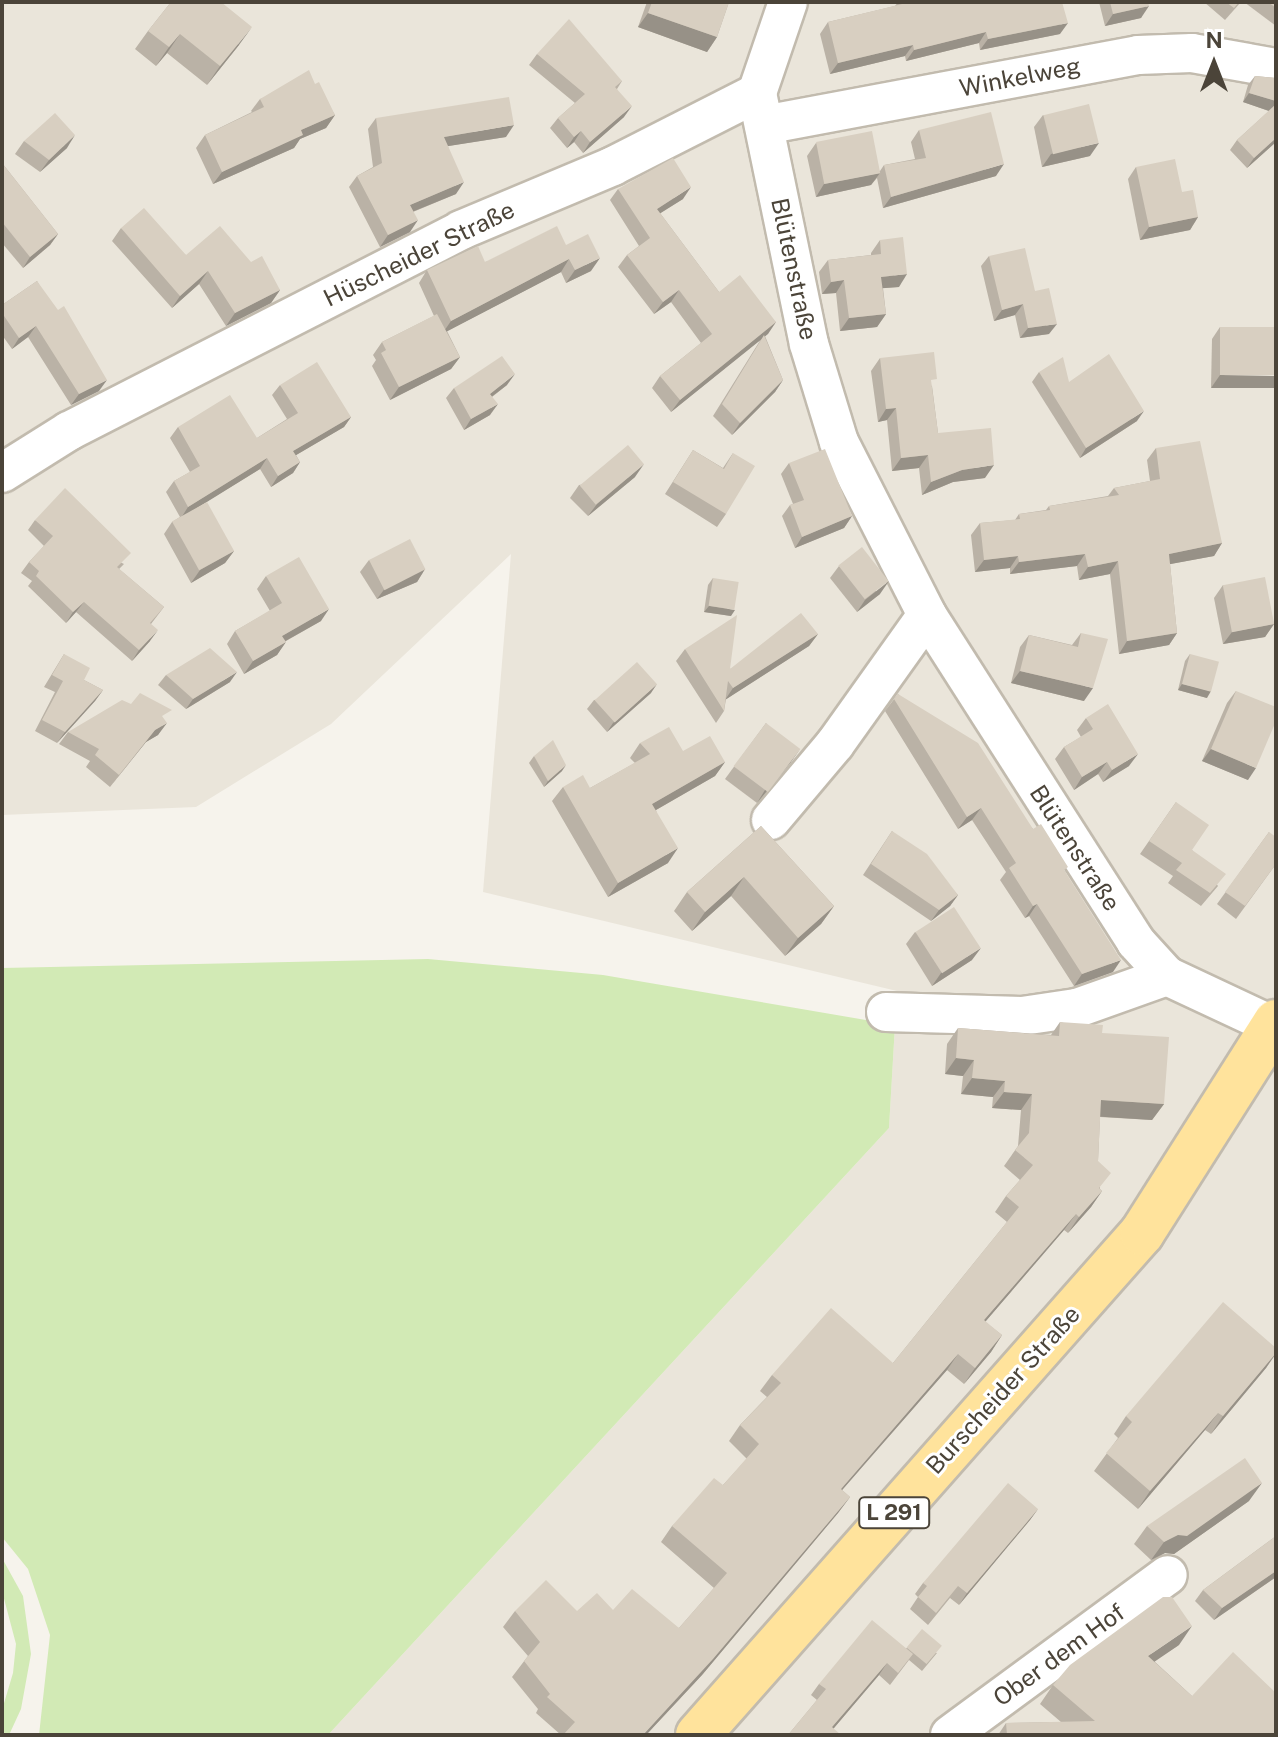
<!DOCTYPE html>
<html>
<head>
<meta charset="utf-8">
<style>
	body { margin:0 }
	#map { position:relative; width:1278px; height:1737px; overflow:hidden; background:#f6f3ec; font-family:"Public Sans",sans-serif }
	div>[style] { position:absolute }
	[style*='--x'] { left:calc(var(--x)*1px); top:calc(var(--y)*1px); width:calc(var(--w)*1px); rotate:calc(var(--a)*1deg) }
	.residential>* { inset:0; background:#eae5da }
	.green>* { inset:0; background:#d2eab5 }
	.roads { filter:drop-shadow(2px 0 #c2bbae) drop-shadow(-2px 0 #c2bbae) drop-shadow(0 2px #c2bbae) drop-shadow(0 -2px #c2bbae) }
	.street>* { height:38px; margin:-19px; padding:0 19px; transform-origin:19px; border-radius:19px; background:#fff }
	.primary>* { height:44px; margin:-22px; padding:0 22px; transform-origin:22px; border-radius:22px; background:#ffe39c }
	.wall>* { inset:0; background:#bab2a6 }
	.shaded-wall>* { inset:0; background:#979187 }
	.building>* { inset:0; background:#d8cfc1; transform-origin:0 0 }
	span { translate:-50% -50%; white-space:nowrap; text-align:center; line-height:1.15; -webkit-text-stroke:6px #fff; paint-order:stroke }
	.shield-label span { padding:2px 6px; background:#fff; border:2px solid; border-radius:6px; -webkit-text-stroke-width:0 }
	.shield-label { font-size:22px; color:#4b4439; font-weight:700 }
	.street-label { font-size:24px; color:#4b4439 }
	.frame { position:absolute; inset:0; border:4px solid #4b4439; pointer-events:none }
	.north { position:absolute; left:1174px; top:24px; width:80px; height:80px; -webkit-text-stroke:6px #fff; paint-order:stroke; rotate:0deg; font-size:22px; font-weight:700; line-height:32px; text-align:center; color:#4b4439 }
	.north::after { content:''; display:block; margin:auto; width:28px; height:36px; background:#4b4439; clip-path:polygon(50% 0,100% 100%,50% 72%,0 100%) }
</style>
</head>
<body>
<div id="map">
	<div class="residential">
		<div style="clip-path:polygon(2px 2px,1276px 2px,1276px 1735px,328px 1735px,889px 1128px,897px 991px,483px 892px,511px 554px,331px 724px,196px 807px,2px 815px)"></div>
	</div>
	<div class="green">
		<div style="clip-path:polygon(428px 959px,603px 975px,895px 1025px,889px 1128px,328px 1735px,39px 1735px,50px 1635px,28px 1569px,2px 1537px,2px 968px)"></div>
		<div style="clip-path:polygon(2px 1558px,23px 1596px,31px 1654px,21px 1709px,9px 1735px,2px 1735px,2px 1710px,13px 1673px,16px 1644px,2px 1591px)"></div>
	</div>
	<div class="roads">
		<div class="street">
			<div style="--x:757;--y:93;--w:256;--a:78.3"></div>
			<div style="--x:809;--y:344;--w:102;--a:73"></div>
			<div style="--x:839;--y:442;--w:194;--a:63"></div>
			<div style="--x:927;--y:615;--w:388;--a:57.4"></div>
			<div style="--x:1136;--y:942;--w:46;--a:47.6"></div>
			<div style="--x:1167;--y:976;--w:120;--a:25.1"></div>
			<div style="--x:764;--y:125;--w:380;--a:-10.6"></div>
			<div style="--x:1138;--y:55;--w:54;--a:-2.1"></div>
			<div style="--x:1192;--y:53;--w:85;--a:10.1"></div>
			<div style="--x:2;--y:473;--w:79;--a:-32.1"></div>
			<div style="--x:69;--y:431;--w:441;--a:-27.1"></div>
			<div style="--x:461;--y:230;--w:165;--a:-22.8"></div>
			<div style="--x:613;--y:166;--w:161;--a:-26.9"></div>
			<div style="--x:757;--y:93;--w:96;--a:-71.2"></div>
			<div style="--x:771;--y:820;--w:99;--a:-49.9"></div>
			<div style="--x:835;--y:744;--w:158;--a:-54.5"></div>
			<div style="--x:886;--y:1012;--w:136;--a:1.7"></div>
			<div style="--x:1022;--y:1016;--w:56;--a:-8.3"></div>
			<div style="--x:1077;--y:1008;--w:96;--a:-19.6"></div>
			<div style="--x:950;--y:1735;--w:270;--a:-36.3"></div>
		</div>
		<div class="primary">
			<div style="--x:698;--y:1735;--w:670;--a:-48.51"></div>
			<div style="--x:1142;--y:1233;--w:250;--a:-57.6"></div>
		</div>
	</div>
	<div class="wall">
		<div style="clip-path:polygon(171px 2px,239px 45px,207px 85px,167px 53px,156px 66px,135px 49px,148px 31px)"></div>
		<div style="clip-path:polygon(647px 2px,729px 2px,717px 37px,707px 52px,638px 27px)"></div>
		<div style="clip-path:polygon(898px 2px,1062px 2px,1060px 34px,980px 50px,979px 43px,906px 61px,905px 56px,830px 74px,820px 34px,828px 22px,895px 6px)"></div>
		<div style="clip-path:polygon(1099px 2px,1148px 2px,1141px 18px,1105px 26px)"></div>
		<div style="clip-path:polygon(1204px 2px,1241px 2px,1225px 20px)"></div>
		<div style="clip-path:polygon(1244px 2px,1276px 2px,1276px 26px)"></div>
		<div style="clip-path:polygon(537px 54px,622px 81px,617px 89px,624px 117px,583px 153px,574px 142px,567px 148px,550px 128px,558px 118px,575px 103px,529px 65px)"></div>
		<div style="clip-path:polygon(1255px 76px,1276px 78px,1276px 142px,1247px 168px,1230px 150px,1237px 140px,1269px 111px,1243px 102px,1248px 85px)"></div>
		<div style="clip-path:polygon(315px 84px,335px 115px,326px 128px,300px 139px,294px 148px,213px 184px,196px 148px,205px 135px,252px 112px,251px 111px,260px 99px)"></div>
		<div style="clip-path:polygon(1043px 115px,1090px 156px,1042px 167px,1034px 127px)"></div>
		<div style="clip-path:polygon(376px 118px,506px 137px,448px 146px,456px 194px,413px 212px,410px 232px,380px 247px,349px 187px,357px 176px,373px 167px,368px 129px)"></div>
		<div style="clip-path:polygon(919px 130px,996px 176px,883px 208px,877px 178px,871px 185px,816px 197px,807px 156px,816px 143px,880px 171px,884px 165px,915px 159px,911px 142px)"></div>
		<div style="clip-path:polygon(24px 141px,67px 148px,40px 172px,15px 154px)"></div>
		<div style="clip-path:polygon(2px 163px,58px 234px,50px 245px,23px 268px,2px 243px)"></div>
		<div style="clip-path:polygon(1136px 167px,1182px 192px,1198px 217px,1190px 230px,1140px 240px,1128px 179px)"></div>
		<div style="clip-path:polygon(618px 189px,683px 199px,660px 213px,719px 292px,776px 322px,765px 336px,783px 380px,775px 392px,732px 435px,713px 416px,761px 339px,671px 412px,652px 388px,660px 376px,701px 343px,671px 302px,654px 314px,618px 267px,627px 255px,639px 246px,610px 200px)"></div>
		<div style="clip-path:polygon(121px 228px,186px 255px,251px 262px,280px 290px,271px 303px,226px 326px,199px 284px,172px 308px,112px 241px)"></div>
		<div style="clip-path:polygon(880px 240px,899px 287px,883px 288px,886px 314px,877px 327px,840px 331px,836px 293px,822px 294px,819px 272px,828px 260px,871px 255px,871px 253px)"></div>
		<div style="clip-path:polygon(566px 245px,591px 271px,566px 283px,561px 272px,447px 331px,460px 357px,451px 369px,390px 400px,372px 366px,376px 360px,373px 355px,382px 342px,434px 316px,419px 283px,427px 270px,485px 262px)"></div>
		<div style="clip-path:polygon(989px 256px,1035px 291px,1049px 334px,1020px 338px,1015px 315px,994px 321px,981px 266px)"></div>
		<div style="clip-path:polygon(37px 281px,99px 391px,71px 405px,28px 337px,12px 349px,2px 335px,2px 305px)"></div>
		<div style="clip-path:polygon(1220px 327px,1276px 327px,1211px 388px,1212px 339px)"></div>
		<div style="clip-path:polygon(880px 358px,932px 386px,938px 433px,985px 478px,953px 482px,922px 495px,919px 468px,892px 471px,887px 420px,878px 422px,871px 371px)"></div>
		<div style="clip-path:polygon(1039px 372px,1137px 421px,1080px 458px,1032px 382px)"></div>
		<div style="clip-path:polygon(280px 385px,351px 417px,344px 427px,296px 455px,300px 462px,293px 473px,271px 487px,260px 469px,188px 513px,234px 551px,225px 563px,191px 583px,164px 534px,172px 522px,180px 517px,166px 492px,174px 481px,190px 472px,170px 438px,178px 427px,257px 438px,287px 419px,272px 395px)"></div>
		<div style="clip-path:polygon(507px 385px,492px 397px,490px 415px,464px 430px,446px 398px,454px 388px)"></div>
		<div style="clip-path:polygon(1156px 448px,1222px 543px,1214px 556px,1170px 564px,1177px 633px,1169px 645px,1119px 654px,1110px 574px,1079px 580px,1077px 566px,1010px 574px,1010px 568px,975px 572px,971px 535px,980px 523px,1015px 520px,1019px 514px,1046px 510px,1049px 506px,1108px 496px,1114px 488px,1150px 481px,1147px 460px)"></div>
		<div style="clip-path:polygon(693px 450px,723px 468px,733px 453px,726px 514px,717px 527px,665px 494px)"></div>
		<div style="clip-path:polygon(789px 463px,852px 516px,844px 528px,795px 548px,782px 516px,790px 505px,793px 504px,781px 474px)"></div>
		<div style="clip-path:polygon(635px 477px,588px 516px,570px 498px,579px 485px)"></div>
		<div style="clip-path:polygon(35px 520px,124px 564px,119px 569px,164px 607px,151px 624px,150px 641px,132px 661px,76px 612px,66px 623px,28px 586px,32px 581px,21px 573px,29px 562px,44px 546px,28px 530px)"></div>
		<div style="clip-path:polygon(369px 560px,425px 569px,417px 582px,377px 599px,360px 572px)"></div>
		<div style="clip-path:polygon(839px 566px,880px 594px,857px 612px,830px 578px)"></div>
		<div style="clip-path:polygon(266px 576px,321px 621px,286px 641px,277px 655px,244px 674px,227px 644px,235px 631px,270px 611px,257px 589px)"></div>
		<div style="clip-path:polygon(713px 578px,731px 616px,704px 612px,708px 585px)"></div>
		<div style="clip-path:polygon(1223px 585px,1274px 624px,1265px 637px,1223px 644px,1214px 598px)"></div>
		<div style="clip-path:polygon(1081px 633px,1084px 701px,1011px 683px,1020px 647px,1029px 635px,1072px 645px)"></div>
		<div style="clip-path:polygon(818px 634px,809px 646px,726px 699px,724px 711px,716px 723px,676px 661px,685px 649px,730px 669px)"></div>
		<div style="clip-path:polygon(64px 654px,84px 680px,103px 690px,95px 701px,57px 743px,35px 731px,55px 692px,44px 687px)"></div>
		<div style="clip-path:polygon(1190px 654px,1207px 698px,1178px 690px,1185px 661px)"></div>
		<div style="clip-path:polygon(166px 675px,230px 682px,186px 709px,158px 685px)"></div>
		<div style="clip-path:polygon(1236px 691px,1248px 780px,1202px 761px,1227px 703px)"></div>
		<div style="clip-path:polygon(651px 693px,607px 732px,587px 709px,594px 700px)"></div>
		<div style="clip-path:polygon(898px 694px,1033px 829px,1065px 872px,1113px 972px,1074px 986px,1029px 916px,1025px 918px,1000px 880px,1006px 872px,972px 820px,958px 829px,885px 711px)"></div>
		<div style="clip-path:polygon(1086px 718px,1129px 766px,1103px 782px,1098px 774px,1074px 790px,1055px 759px,1064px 747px,1081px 737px,1077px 730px)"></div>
		<div style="clip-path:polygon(165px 720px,158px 735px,146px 742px,110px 787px,86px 767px,90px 761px,59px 744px,68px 732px)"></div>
		<div style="clip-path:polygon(766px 723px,791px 762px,757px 803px,725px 779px)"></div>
		<div style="clip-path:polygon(640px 743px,683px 751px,725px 762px,715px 776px,656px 810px,668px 863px,608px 897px,552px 801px,563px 787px,590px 788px,635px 763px,630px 758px)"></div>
		<div style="clip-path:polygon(534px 756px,562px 771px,544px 787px,529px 763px)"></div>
		<div style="clip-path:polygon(1176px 802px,1192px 850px,1218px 886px,1201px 906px,1168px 883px,1173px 876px,1140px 854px)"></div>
		<div style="clip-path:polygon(761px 826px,834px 906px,821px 924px,785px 956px,731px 896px,692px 931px,674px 911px,687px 892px)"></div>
		<div style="clip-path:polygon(892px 831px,958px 895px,950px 906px,931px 921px,863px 875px)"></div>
		<div style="clip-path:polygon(1269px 832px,1276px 864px,1236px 919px,1217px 904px)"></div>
		<div style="clip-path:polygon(915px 932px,972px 960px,932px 986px,906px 944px)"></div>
		<div style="clip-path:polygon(1060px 1022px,1102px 1033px,1164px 1104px,1152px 1120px,1100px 1117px,1098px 1161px,1100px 1189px,1102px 1191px,1091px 1207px,1068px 1233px,1064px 1230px,985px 1322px,1002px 1335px,991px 1352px,964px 1384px,947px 1370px,842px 1490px,850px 1497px,838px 1513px,702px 1675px,646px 1735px,561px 1735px,536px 1713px,538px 1709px,512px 1677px,528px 1656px,503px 1627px,515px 1611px,577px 1611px,613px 1610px,679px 1628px,714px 1588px,661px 1542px,672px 1526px,723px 1485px,747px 1459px,729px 1441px,740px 1425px,767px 1397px,760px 1391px,772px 1375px,893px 1363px,1007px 1222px,995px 1212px,1006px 1196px,1020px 1180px,1004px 1166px,1018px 1146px,1021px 1110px,992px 1108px,993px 1097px,961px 1094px,963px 1076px,945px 1074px,947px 1044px,958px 1028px,1051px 1035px)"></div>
		<div style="clip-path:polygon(1276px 1354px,1266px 1368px,1211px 1434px,1205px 1430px,1138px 1509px,1094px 1471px,1118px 1438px,1114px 1434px,1126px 1416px)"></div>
		<div style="clip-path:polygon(1249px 1501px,1174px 1554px,1165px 1553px,1151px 1560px,1134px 1544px,1147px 1526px)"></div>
		<div style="clip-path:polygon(1038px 1509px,1030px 1520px,959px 1605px,950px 1598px,928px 1625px,910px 1609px,918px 1597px,915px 1594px,923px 1583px)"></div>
		<div style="clip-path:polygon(1276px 1536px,1276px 1577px,1214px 1620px,1195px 1601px,1203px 1590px)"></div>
		<div style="clip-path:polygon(1179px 1645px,1154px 1661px,1192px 1696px,1276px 1735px,998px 1735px,1006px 1723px,1061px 1722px,1040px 1704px,1053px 1685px)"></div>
		<div style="clip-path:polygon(907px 1648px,937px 1653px,922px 1671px,909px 1660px,890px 1685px,879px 1675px,834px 1728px,788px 1735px,817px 1700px,811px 1695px,819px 1684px)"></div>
	</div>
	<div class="shaded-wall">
		<div style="clip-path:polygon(1149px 6px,1141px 18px,1105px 26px,1113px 14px)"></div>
		<div style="clip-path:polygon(648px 13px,717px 37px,707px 52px,638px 27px)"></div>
		<div style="clip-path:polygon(1068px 23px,1060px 34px,980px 50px,988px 39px)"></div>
		<div style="clip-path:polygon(252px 27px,239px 45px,207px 85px,220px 66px)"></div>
		<div style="clip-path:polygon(986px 32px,979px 43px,906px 61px,914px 50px)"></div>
		<div style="clip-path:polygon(180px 34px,167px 53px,156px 66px,169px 47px)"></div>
		<div style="clip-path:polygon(913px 45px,905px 56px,830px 74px,838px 63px)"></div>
		<div style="clip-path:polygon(1249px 93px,1276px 101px,1276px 106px,1272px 112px,1243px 102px)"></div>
		<div style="clip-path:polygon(632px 106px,624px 117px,583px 153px,590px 142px)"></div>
		<div style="clip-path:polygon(335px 115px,326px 128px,300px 139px,294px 148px,213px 184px,222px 172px,301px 130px)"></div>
		<div style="clip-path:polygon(514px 125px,506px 137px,436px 148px,444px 137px)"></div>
		<div style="clip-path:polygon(581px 131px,574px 142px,567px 148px,574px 137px)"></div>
		<div style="clip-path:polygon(75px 135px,67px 148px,40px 172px,49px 160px)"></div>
		<div style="clip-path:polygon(1276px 138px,1276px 142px,1247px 168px,1254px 158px)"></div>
		<div style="clip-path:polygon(1099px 143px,1090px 156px,1042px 167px,1051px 154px)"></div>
		<div style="clip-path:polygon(1004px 164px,996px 176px,883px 208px,891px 197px)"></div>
		<div style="clip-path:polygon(880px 173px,871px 185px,816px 197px,824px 184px)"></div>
		<div style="clip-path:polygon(464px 182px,456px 194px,402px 216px,410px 205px)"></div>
		<div style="clip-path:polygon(691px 187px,683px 199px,648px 221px,657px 209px)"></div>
		<div style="clip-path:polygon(1198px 217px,1190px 230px,1140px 240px,1149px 227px)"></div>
		<div style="clip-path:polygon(418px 220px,410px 232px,380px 247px,388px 235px)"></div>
		<div style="clip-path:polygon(58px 234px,50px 245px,23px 268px,30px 257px)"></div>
		<div style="clip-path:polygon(600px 258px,591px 271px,566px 283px,575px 270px)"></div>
		<div style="clip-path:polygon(569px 259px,561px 272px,442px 334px,451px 321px)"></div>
		<div style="clip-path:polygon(208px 271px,199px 284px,172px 308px,180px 296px)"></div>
		<div style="clip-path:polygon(907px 274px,899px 287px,872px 289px,881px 277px)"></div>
		<div style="clip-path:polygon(844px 280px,836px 293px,822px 294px,831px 282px)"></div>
		<div style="clip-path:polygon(280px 290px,271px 303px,226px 326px,235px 313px)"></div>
		<div style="clip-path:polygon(679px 290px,671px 302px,654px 314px,663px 302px)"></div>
		<div style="clip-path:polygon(1023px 304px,1015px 315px,994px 321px,1002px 310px)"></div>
		<div style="clip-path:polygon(886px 314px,877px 327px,840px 331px,849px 318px)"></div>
		<div style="clip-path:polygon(776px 322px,768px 334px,671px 412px,680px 400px)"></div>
		<div style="clip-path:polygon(1057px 324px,1049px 334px,1020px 338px,1028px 328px)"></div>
		<div style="clip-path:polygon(36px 326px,28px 337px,12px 349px,19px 338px)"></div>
		<div style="clip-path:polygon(460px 357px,451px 369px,390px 400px,399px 387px)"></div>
		<div style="clip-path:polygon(515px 374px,507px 385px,482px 404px,490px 394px)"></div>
		<div style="clip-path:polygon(1220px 375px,1276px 376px,1276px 388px,1211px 388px)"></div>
		<div style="clip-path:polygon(107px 380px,99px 391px,71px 405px,79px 394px)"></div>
		<div style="clip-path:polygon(783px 380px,775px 392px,732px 435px,740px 423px)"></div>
		<div style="clip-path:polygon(498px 404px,490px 415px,464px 430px,471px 419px)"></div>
		<div style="clip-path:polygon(896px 408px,887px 420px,878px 422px,886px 409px)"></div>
		<div style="clip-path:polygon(1144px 411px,1137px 421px,1080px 458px,1086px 448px)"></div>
		<div style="clip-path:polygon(351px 417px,344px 427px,286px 461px,293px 451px)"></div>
		<div style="clip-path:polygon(928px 455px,919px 468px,892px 471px,901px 458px)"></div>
		<div style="clip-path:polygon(267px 458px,260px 469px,181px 518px,188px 507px)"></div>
		<div style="clip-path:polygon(300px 462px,293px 473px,271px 487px,278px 476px)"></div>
		<div style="clip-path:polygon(644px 464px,635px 477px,588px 516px,597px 504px)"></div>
		<div style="clip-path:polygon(994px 465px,985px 478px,953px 482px,922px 495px,931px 482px,962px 470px)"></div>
		<div style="clip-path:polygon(852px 516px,844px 528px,795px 548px,802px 537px)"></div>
		<div style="clip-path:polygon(1222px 543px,1214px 556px,1160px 566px,1169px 554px)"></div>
		<div style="clip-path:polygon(234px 551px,225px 563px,191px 583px,200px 570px)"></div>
		<div style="clip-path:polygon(1085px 554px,1077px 566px,1010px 574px,1019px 562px)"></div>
		<div style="clip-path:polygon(1018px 556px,1010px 568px,975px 572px,984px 560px)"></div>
		<div style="clip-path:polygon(1118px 561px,1110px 574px,1079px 580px,1088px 567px)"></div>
		<div style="clip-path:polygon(425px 569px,417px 582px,377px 599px,386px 587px)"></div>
		<div style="clip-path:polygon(889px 581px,880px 594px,857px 612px,865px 600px)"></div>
		<div style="clip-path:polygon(84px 602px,76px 612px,66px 623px,73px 612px)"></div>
		<div style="clip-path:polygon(709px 606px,735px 610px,731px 616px,704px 612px)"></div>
		<div style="clip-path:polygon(329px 609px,321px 621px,273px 648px,282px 636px)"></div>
		<div style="clip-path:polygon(1274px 624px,1265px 637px,1223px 644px,1232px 632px)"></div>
		<div style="clip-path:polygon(158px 630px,150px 641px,132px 661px,139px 650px)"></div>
		<div style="clip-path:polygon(1177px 633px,1169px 645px,1119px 654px,1127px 641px)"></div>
		<div style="clip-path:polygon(818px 634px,809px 646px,725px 700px,733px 688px)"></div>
		<div style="clip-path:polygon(286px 642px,277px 655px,244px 674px,253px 661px)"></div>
		<div style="clip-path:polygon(1020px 671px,1093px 688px,1084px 701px,1011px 683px)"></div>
		<div style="clip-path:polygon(237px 672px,230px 682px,186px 709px,193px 699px)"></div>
		<div style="clip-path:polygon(657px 684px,651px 693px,607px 732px,613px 723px)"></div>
		<div style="clip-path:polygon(1182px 684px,1211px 691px,1207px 698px,1178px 690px)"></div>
		<div style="clip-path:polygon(103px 690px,95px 701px,57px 743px,65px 732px)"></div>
		<div style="clip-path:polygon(167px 723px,158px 735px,146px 742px,110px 787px,155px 730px)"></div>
		<div style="clip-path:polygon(800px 749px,791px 762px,757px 803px,765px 790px)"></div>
		<div style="clip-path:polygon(1211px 749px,1256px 768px,1248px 780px,1202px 761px)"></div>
		<div style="clip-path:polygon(1138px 754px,1129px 766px,1103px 782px,1112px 770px)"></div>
		<div style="clip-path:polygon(725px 762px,715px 776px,642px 818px,652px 804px)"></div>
		<div style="clip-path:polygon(1107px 762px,1098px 774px,1074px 790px,1082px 777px)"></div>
		<div style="clip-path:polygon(566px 765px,562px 771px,544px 787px,548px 781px)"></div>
		<div style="clip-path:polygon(981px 808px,972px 820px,958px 829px,967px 817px)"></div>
		<div style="clip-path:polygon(678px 848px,668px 863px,608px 897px,618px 883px)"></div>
		<div style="clip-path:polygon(744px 877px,731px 896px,692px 931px,705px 912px)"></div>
		<div style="clip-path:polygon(958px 895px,950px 906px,931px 921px,939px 910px)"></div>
		<div style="clip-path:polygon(1037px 904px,1029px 916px,1025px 918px,1033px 906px)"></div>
		<div style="clip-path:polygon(834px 906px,821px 924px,785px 956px,798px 938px)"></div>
		<div style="clip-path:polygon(981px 948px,972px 960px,932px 986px,941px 973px)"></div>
		<div style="clip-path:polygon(1121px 960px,1113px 972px,1074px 986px,1082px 974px)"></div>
		<div style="clip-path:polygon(956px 1058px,974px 1060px,963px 1076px,945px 1074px)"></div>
		<div style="clip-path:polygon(972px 1078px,1005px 1081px,993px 1097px,961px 1094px)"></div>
		<div style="clip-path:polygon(1004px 1092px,1032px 1094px,1021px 1110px,992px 1108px)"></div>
		<div style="clip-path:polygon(1101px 1100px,1164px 1104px,1152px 1120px,1090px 1116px)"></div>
		<div style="clip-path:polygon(1102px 1191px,1091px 1207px,1068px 1233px,1079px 1217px)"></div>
		<div style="clip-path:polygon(1076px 1214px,1064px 1230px,973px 1336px,984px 1320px)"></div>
		<div style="clip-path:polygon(1002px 1335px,991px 1352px,964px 1384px,975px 1368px)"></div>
		<div style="clip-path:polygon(1276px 1353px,1266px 1368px,1211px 1434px,1223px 1416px)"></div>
		<div style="clip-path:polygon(958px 1354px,947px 1370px,829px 1505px,841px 1489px)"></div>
		<div style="clip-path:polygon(1218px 1413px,1205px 1430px,1138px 1509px,1150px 1491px)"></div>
		<div style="clip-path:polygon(1262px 1483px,1249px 1501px,1174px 1554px,1165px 1553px,1151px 1560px,1164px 1542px)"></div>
		<div style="clip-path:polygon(850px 1497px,838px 1513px,702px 1675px,646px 1735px,643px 1735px)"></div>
		<div style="clip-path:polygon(1038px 1509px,1030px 1520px,959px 1605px,967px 1593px)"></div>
		<div style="clip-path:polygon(1276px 1571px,1276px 1577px,1214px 1620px,1222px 1608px)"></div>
		<div style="clip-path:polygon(1192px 1626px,1179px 1645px,1135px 1675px,1148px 1656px)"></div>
		<div style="clip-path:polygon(887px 1663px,879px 1675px,828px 1735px,832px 1727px)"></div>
	</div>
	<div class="building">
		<div style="clip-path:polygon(171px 2px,221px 2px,252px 27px,220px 66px,180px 34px,169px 47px,148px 31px)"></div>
		<div style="clip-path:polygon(652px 2px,729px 2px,717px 37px,648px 13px)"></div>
		<div style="clip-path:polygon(902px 2px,1062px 2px,1068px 23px,988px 39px,986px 32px,914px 50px,913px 45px,838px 63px,828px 22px,902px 4px)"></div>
		<div style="clip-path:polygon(1110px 2px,1148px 2px,1149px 6px,1113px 14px)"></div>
		<div style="clip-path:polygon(1226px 2px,1239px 2px,1234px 8px)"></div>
		<div style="clip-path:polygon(1268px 2px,1276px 2px,1276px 8px)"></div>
		<div style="clip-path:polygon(569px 19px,622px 81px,615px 87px,632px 106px,590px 142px,581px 131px,574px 137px,558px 118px,585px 94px,537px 54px)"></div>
		<div style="clip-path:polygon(309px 70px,315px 84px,319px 82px,335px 115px,301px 130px,303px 135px,222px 172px,205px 135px,264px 107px,260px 99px)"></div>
		<div style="clip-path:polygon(1255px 76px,1276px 78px,1276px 101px,1249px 93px)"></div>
		<div style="clip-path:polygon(509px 97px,514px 125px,444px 137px,464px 182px,410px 205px,418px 220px,388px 235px,357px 176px,382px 163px,376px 118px)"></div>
		<div style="left:1089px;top:104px;width:40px;height:47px;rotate:76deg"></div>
		<div style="clip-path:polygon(1276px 104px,1276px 138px,1254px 158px,1237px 140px)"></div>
		<div style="clip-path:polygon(991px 112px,1004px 164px,891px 197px,884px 165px,926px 158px,919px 130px)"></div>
		<div style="clip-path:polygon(55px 113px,75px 135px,49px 160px,24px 141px)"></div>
		<div style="left:872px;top:131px;width:43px;height:57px;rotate:79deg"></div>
		<div style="clip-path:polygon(673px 158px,691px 187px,657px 209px,719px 292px,740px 275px,776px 322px,680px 400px,660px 376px,712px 334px,679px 290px,663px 302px,627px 255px,650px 238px,618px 189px)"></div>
		<div style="clip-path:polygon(1175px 159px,1182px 192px,1193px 190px,1198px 217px,1149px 227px,1136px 167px)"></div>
		<div style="clip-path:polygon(2px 163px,58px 234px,30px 257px,2px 222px)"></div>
		<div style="clip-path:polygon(144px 208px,186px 255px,220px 226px,251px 262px,262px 256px,280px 290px,235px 313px,208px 271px,180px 296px,121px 228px)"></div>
		<div style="clip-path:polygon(557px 226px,566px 245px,588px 234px,600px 258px,575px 270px,569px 259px,451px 321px,427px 270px,478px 246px,485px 262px)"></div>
		<div style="clip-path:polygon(903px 237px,907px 274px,881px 277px,886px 314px,849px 318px,844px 280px,831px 282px,828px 260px,881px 254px,880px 240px)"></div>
		<div style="clip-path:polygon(1025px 248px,1035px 291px,1049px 288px,1057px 324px,1028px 328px,1023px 304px,1002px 310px,989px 256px)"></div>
		<div style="clip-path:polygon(37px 281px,58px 310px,64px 306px,107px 380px,79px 394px,36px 326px,19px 338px,2px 313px,2px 305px)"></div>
		<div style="clip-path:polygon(437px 314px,460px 357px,399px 387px,381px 353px,386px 350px,382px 342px)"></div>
		<div style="left:1220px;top:327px;width:56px;height:48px"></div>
		<div style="clip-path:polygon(764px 335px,783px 380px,740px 423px,722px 404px)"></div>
		<div style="clip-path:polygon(934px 352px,937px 379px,931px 380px,938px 433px,991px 428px,994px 465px,962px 470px,931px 482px,928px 455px,901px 458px,896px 408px,886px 409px,880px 358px)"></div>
		<div style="clip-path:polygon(1109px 354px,1144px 411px,1086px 448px,1039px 372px,1063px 357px,1069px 382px)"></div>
		<div style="clip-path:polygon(502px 356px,515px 374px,490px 394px,498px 404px,471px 419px,454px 388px)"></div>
		<div style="clip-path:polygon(317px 362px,351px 417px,293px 451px,300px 462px,278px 476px,267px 458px,188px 507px,174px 481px,200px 466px,178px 427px,230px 395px,257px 438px,298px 413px,280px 385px)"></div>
		<div style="clip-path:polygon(1200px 441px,1222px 543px,1169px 554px,1177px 633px,1127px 641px,1118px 561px,1088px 567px,1085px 554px,1019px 562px,1018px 556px,984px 560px,980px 523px,1020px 519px,1019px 514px,1050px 510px,1049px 506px,1119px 495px,1114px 488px,1160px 479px,1156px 448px)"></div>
		<div style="left:628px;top:445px;width:25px;height:63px;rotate:50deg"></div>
		<div style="clip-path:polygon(825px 449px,852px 516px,802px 537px,790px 505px,804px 500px,789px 463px)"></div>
		<div style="clip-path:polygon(693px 450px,724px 469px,733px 453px,755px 466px,726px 514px,673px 482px)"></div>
		<div style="clip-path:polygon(65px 488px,131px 553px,117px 567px,164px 607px,150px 623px,158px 630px,139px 650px,84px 602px,73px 612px,36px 576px,39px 571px,29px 562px,53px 536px,35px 520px)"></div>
		<div style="left:207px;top:502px;width:56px;height:40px;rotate:61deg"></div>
		<div style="left:410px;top:539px;width:34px;height:46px;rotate:63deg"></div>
		<div style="left:862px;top:547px;width:43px;height:30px;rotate:52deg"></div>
		<div style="clip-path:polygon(299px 557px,329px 609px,282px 636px,286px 642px,253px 661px,235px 631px,282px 603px,266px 576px)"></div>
		<div style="left:1265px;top:577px;width:48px;height:43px;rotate:79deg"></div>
		<div style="left:713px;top:578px;width:26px;height:28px;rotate:9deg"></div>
		<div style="clip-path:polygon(801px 613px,818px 634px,733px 688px,728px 681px,724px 711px,685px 649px,737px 615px,730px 669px)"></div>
		<div style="clip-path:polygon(1081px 633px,1108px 639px,1093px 688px,1020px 671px,1029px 635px,1078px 647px)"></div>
		<div style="clip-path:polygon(210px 648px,237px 672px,193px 699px,166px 675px)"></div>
		<div style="clip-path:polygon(64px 654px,90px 668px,84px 680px,103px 690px,65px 732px,42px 720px,63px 681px,52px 675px)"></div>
		<div style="left:1190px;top:654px;width:30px;height:31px;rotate:15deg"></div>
		<div style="left:637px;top:662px;width:30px;height:57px;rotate:48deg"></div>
		<div style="clip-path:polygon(1236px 691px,1276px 707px,1276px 721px,1256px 768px,1211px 749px)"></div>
		<div style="clip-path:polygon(140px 693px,172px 710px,162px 716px,167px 723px,155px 730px,119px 775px,95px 755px,99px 749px,68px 732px,122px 700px,131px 704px)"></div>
		<div style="clip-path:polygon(898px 694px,978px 743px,1033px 829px,1041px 824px,1068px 867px,1064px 870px,1121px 960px,1082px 974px,1037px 904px,1033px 906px,1009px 868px,1016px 863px,981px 808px,967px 817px,894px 699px)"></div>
		<div style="clip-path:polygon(1108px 704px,1138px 754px,1112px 770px,1107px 762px,1082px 777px,1064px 747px,1093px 729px,1086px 718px)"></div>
		<div style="left:766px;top:723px;width:43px;height:54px;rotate:37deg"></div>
		<div style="clip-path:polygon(669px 727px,683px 751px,710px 736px,725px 762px,652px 804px,678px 848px,618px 883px,563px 787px,583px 775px,590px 788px,650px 754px,640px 743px)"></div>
		<div style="clip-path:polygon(553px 740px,566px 765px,548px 781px,534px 756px)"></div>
		<div style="clip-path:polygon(1176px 802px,1209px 825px,1192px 850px,1226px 874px,1210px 893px,1176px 870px,1182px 863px,1149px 841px)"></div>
		<div style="clip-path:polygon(761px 826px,834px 906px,798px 938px,744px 877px,705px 912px,687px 892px)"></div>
		<div style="clip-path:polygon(892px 831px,927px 854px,958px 895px,939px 910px,871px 864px)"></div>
		<div style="clip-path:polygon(1269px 832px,1276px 837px,1276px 864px,1245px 906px,1225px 892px)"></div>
		<div style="left:954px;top:907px;width:49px;height:46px;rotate:57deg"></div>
		<div style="clip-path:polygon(1060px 1022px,1103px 1025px,1102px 1033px,1169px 1037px,1164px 1104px,1101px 1100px,1098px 1161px,1111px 1173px,1099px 1188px,1102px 1191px,1079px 1217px,1076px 1214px,984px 1320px,1002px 1335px,975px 1368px,958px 1354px,841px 1489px,850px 1497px,713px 1659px,643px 1735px,563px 1735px,575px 1722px,547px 1697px,550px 1694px,524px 1661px,540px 1642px,515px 1611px,546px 1580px,577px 1611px,597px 1593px,613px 1610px,632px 1589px,679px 1628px,727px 1573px,672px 1526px,714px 1478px,723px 1485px,759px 1444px,740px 1425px,781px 1383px,772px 1375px,831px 1308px,893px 1363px,1019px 1207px,1006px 1196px,1033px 1165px,1015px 1150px,1029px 1133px,1032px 1094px,1004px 1092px,1005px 1081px,972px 1078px,974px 1060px,956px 1058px,958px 1028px,1059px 1036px)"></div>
		<div style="clip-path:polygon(1223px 1302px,1276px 1348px,1276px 1353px,1223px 1416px,1218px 1413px,1150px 1491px,1106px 1453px,1132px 1422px,1126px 1416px)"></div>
		<div style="clip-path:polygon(1245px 1458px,1262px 1483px,1187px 1536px,1178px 1535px,1164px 1542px,1147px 1526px)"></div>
		<div style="clip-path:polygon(1008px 1483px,1038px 1509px,967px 1593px,958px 1586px,936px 1613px,918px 1597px,927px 1586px,923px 1583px)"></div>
		<div style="clip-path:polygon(1276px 1536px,1276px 1571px,1222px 1608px,1203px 1590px)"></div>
		<div style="clip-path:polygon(1163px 1597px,1172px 1597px,1192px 1626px,1148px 1656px,1192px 1696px,1233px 1652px,1276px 1693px,1276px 1735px,1007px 1735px,1006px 1723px,1095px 1721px,1053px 1685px,1070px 1665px)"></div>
		<div style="clip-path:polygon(872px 1620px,913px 1654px,898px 1673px,887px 1663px,832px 1727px,841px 1735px,788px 1735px,826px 1689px,819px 1684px)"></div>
		<div style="left:922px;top:1629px;width:26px;height:24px;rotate:40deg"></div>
	</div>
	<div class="shield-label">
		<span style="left:894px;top:1513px">L 291</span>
	</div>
	<div class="street-label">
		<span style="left:1020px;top:77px;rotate:-11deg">Winkelweg</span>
		<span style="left:419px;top:254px;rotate:-26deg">Hüscheider Straße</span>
		<span style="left:794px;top:269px;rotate:78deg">Blütenstraße</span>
		<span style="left:1075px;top:848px;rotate:57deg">Blütenstraße</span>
		<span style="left:1003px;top:1390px;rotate:-48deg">Burscheider Straße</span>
		<span style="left:1059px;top:1655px;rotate:-36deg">Ober dem Hof</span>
	</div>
	<div class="frame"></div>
	<div class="north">N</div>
</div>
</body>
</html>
